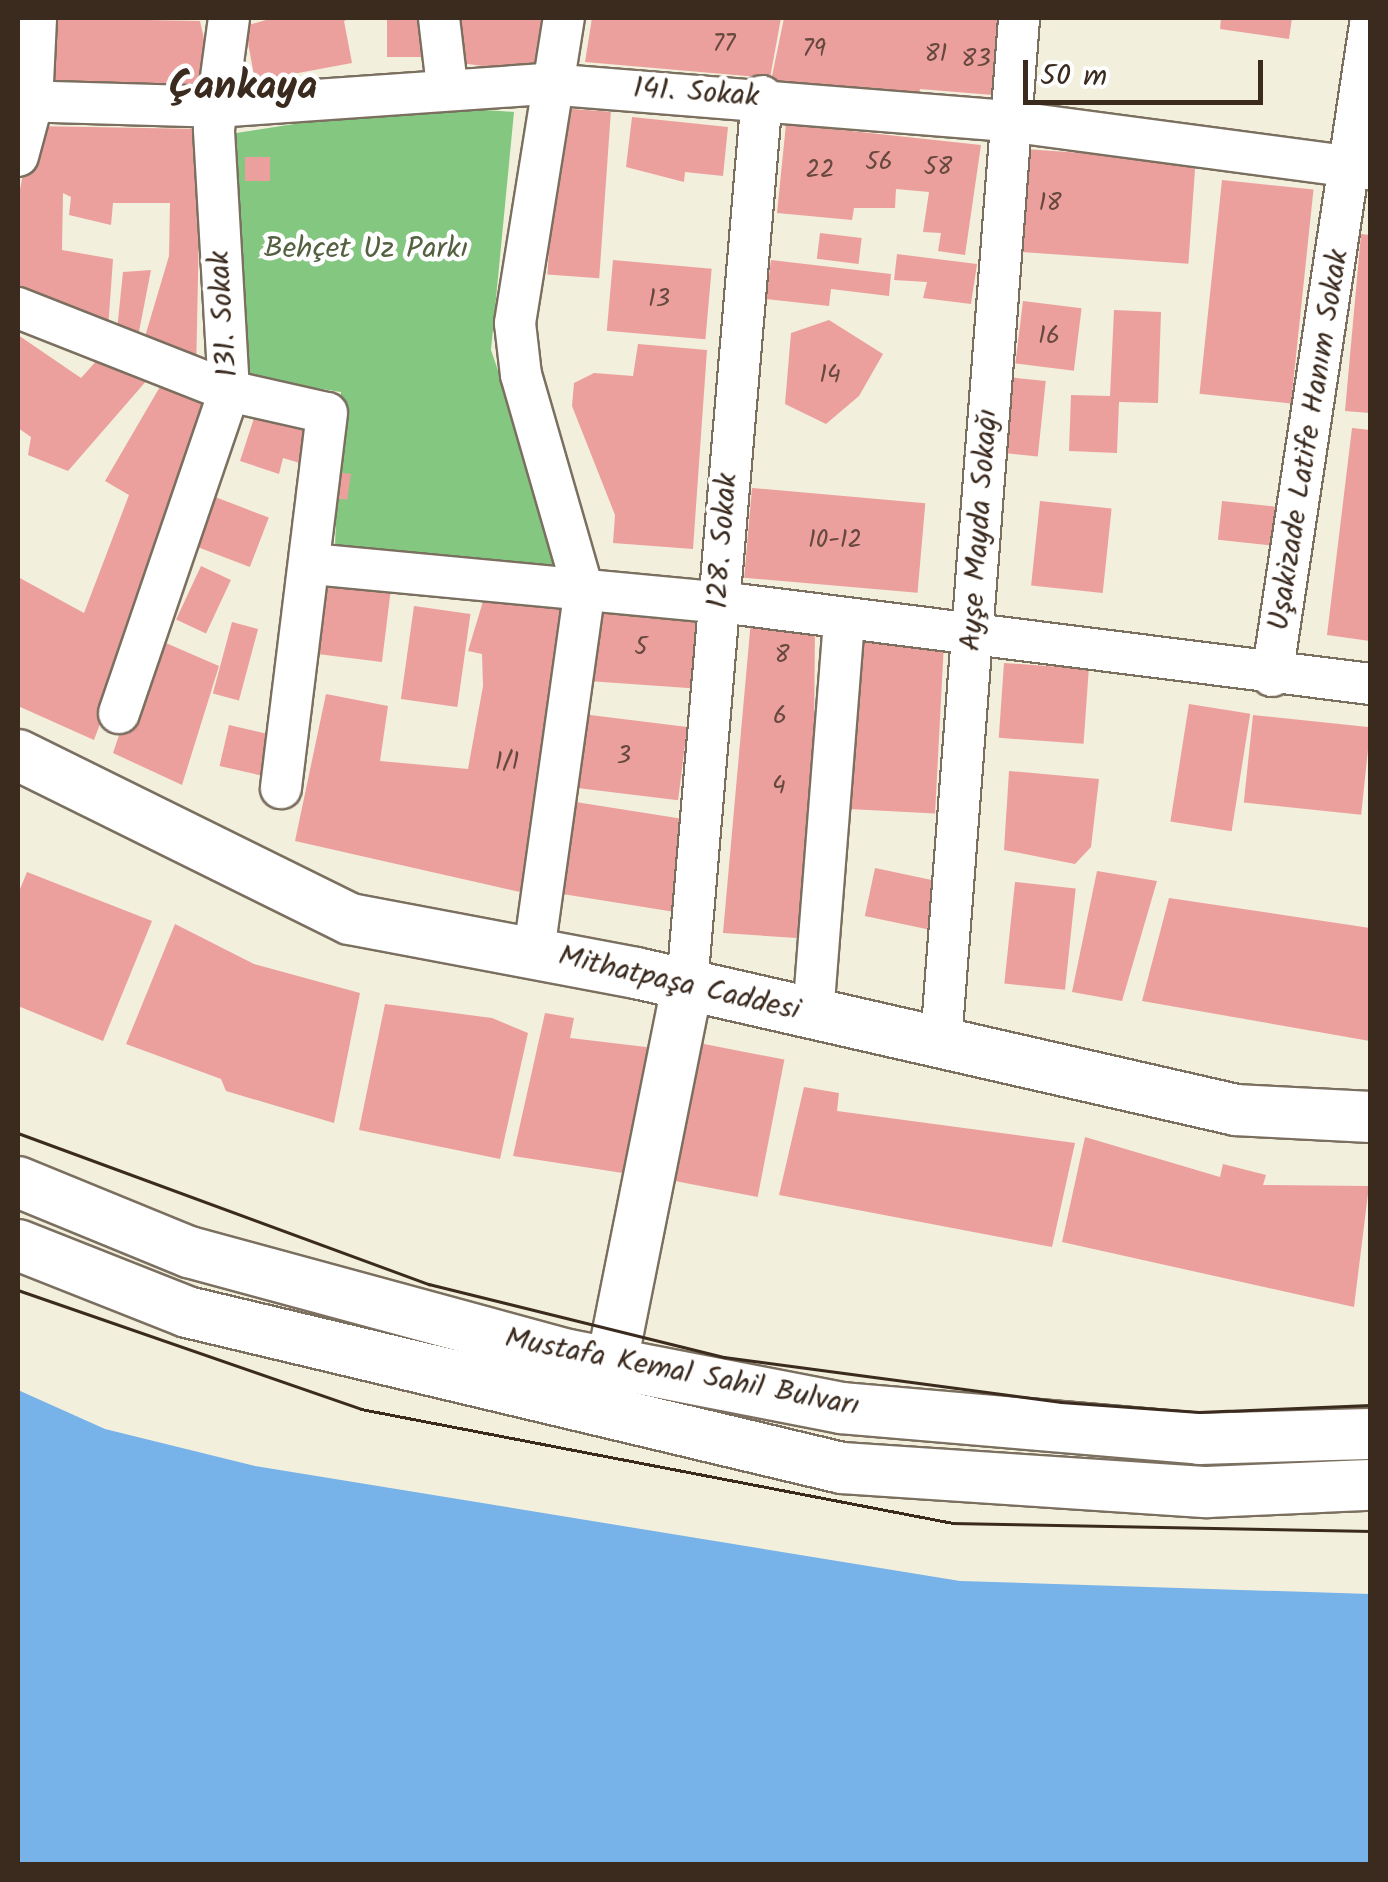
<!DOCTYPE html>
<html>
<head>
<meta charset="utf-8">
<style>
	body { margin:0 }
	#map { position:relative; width:1388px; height:1882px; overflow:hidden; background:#f2efdc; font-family:Kalam,sans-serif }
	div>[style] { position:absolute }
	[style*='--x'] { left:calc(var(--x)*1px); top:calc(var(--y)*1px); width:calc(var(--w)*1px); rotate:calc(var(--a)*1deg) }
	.green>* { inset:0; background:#83c781 }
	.water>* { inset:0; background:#77b2e9 }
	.building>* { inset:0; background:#eca09d; transform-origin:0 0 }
	.roads { filter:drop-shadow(2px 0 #7b6f60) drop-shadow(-2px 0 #7b6f60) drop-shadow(0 2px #7b6f60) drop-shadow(0 -2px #7b6f60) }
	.minor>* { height:40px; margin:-20px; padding:0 20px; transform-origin:20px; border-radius:20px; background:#fff }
	.major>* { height:50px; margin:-25px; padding:0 25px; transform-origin:25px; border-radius:25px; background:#fff }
	.tram>* { height:2.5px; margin:-1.25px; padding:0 1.25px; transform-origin:1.25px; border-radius:1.25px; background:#3b2a1e }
	span { translate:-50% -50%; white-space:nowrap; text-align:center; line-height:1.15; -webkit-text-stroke:9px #fff; paint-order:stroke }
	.number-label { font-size:25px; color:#67483e }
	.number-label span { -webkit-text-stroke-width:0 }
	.street-label { font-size:30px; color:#3b2a1e }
	.park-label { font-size:30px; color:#546141 }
	.district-label { font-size:40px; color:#3b2a1e; font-weight:700 }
	.frame { position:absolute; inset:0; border:20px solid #3b2a1e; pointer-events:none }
	.scale { position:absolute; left:1023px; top:60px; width:240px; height:45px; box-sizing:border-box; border:5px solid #3b2a1e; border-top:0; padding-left:12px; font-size:30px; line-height:35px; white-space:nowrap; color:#3b2a1e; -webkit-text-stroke:8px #fff; paint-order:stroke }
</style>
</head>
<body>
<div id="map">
	<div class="green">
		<div style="clip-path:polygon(416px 105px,514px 112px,491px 350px,568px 576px,335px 546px,341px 392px,239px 376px,230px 366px,236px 133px)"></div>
	</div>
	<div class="water">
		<div style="clip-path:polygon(18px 1390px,105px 1429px,255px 1466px,960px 1581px,1370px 1594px,1370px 1864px,18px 1864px)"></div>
	</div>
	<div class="building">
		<div style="clip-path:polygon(42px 18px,200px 21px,211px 70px,195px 85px,37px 82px)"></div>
		<div style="clip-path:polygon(273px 18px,351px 18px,344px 21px,352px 63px,255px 81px,245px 26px)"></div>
		<div style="left:387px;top:18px;width:37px;height:39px"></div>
		<div style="clip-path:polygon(459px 18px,557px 18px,545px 74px,460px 63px)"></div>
		<div style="clip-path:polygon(592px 18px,781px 18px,770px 78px,585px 62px)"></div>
		<div style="clip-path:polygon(784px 18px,1009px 18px,1005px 96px,920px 89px,918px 101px,771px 81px)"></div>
		<div style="clip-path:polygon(1221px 18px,1292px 18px,1289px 39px,1220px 29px)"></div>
		<div style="left:559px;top:108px;width:52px;height:167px;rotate:4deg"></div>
		<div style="clip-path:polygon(632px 117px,728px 127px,723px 176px,685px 172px,684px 182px,626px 167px)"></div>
		<div style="clip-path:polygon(786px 124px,981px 145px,965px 255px,938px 251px,941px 233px,923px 232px,929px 192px,896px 189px,895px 208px,854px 208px,852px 220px,777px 213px)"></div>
		<div style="clip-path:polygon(32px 126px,201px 129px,196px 376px,141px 350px,169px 256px,170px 203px,113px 203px,111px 225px,69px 215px,71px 197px,63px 193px,62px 250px,113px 259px,108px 329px,18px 291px,18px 200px)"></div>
		<div style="left:1025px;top:149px;width:171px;height:103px;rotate:4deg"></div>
		<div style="left:245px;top:157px;width:25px;height:24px"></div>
		<div style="left:1222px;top:180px;width:92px;height:215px;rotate:6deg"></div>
		<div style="left:820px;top:233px;width:42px;height:26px;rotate:7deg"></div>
		<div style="clip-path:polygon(1361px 234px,1370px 235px,1370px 413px,1345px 411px)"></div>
		<div style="clip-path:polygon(897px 254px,977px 264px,971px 304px,923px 298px,927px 282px,894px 280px)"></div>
		<div style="left:613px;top:260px;width:99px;height:71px;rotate:5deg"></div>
		<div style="clip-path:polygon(771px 260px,891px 274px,889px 296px,831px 289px,829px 306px,766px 299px)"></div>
		<div style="clip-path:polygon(151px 270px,136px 347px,116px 340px,123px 272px)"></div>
		<div style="left:1023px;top:301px;width:59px;height:63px;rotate:7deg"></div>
		<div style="clip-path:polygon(1114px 310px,1161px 312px,1158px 403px,1119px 402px,1117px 453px,1069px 451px,1071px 395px,1110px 396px)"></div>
		<div style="clip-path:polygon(829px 320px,883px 354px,859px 396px,826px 424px,785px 404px,791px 333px)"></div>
		<div style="clip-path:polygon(18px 335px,81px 378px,99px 358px,148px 379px,68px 471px,28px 455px,31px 437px,18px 428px)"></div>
		<div style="clip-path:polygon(638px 344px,707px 350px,693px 549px,613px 543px,615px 515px,572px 406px,574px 383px,594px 373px,633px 376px)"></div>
		<div style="left:998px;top:376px;width:48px;height:76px;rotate:6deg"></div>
		<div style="clip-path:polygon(161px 385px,220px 406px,94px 740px,18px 706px,18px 577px,84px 613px,129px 495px,105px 481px)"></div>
		<div style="clip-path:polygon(257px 409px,314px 425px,303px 464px,283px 458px,279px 474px,240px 461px)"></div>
		<div style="clip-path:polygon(1352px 428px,1370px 430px,1370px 641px,1327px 635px)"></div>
		<div style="left:336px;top:472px;width:15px;height:26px;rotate:8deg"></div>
		<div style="left:752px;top:488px;width:174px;height:90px;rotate:5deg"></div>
		<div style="left:210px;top:495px;width:63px;height:53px;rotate:21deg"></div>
		<div style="left:1040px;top:501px;width:72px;height:85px;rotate:6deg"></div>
		<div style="left:1222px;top:501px;width:54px;height:39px;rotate:6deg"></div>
		<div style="left:201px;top:566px;width:33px;height:59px;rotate:25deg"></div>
		<div style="left:330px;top:568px;width:63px;height:87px;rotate:7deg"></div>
		<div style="clip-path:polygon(484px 598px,568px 604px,520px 892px,295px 841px,326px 694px,388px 706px,380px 761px,468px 769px,483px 686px,482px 654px,468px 651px)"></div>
		<div style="left:414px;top:606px;width:57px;height:94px;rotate:8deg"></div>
		<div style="left:590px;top:608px;width:110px;height:73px;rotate:4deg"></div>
		<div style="clip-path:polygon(751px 620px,815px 626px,812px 939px,723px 933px)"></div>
		<div style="left:232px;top:622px;width:27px;height:74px;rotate:15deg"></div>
		<div style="clip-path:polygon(152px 637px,219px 666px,182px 785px,113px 753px)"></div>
		<div style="left:853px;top:640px;width:91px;height:169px;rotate:3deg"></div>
		<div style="left:1004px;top:663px;width:85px;height:75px;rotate:4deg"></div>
		<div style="left:1189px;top:704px;width:62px;height:119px;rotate:9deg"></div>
		<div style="left:574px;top:713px;width:114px;height:74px;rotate:7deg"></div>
		<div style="left:1253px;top:715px;width:118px;height:88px;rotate:6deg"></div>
		<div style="left:229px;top:725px;width:43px;height:42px;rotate:13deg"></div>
		<div style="clip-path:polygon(1009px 771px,1099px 779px,1091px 847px,1075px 864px,1004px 850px)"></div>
		<div style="left:563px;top:800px;width:125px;height:93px;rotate:9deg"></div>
		<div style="left:875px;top:868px;width:64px;height:49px;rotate:12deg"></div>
		<div style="clip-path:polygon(1097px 871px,1157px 881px,1122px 1001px,1072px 992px)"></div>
		<div style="clip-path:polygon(27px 872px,152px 921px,103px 1041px,18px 1006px,18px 894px)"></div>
		<div style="left:1015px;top:882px;width:61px;height:102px;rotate:6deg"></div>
		<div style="clip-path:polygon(1169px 898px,1370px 928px,1370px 1041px,1142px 1001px)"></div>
		<div style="clip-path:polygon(175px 924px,254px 964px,360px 993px,334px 1123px,226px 1091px,221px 1079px,126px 1044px)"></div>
		<div style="clip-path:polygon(385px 1004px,492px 1018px,528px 1033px,500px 1159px,359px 1130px)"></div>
		<div style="clip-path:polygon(545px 1013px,574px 1018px,570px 1038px,663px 1049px,642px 1176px,513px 1156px)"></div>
		<div style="left:699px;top:1043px;width:87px;height:140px;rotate:11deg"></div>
		<div style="clip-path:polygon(804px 1087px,839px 1093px,837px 1111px,1075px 1143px,1052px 1247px,779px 1195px)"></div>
		<div style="clip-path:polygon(1085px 1137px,1220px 1177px,1223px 1164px,1266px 1175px,1263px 1185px,1369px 1186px,1354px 1307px,1062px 1242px)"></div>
	</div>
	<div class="roads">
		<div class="minor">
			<div style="--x:439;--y:18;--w:68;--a:83.3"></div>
			<div style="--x:18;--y:101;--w:197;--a:1.7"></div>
			<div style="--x:215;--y:107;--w:333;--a:-4"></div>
			<div style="--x:547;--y:84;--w:462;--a:4.6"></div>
			<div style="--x:1008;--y:121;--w:365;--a:7.6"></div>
			<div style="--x:18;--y:156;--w:54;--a:-74.9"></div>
			<div style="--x:32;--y:104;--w:86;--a:-87.3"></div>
			<div style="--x:18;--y:308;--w:227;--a:21.5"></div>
			<div style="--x:229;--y:391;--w:100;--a:12.7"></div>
			<div style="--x:327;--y:413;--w:378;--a:97"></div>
			<div style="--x:312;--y:564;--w:426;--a:5.4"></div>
			<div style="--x:736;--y:604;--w:639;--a:7.19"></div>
			<div style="--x:1272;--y:676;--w:658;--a:-81.44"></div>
			<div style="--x:119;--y:713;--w:340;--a:-71.1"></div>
			<div style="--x:229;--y:391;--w:262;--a:-93.3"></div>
			<div style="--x:214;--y:129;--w:112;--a:-82.3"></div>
			<div style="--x:534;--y:951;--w:361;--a:-82"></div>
			<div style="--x:584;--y:593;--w:227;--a:-106.1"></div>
			<div style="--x:521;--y:375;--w:52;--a:-96.6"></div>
			<div style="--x:515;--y:323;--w:309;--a:-80.9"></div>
			<div style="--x:687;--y:985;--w:892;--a:-85.18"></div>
			<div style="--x:813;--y:1015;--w:397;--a:-85.5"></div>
			<div style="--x:941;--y:1042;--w:1027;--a:-85.64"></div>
		</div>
		<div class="major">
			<div style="--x:18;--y:755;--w:370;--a:26.3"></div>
			<div style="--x:350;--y:919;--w:291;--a:10.7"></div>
			<div style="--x:636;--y:973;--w:615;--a:12.86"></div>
			<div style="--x:1236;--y:1110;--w:134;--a:3"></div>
			<div style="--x:18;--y:1182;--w:185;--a:22.3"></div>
			<div style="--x:189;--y:1252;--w:394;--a:15.2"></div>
			<div style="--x:569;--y:1355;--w:277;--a:11"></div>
			<div style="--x:841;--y:1408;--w:359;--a:4.9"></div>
			<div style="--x:1199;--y:1439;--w:171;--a:-1.7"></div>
			<div style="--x:18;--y:1245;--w:182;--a:21.6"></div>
			<div style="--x:187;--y:1312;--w:673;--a:13.4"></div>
			<div style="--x:842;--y:1468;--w:366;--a:3.8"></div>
			<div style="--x:1207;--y:1492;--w:163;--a:-2.5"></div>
			<div style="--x:612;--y:1362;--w:384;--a:-78.7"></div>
		</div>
	</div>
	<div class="tram">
		<div style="--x:18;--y:1133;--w:438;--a:20.2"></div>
		<div style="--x:429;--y:1284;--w:304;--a:13.9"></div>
		<div style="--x:724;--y:1357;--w:340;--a:7.6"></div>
		<div style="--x:1061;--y:1402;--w:138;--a:4.1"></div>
		<div style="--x:1199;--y:1412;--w:171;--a:-2.3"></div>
		<div style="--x:18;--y:1290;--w:363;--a:19.1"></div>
		<div style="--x:361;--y:1409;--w:603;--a:10.9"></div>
		<div style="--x:953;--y:1523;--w:417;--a:1.1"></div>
	</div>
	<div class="number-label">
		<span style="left:724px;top:44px">77</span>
		<span style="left:814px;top:49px">79</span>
		<span style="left:936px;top:54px">81</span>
		<span style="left:976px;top:59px">83</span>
		<span style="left:879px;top:162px">56</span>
		<span style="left:938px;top:167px">58</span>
		<span style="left:820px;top:170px">22</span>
		<span style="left:1050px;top:203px">18</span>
		<span style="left:659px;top:299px">13</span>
		<span style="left:1049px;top:336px">16</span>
		<span style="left:830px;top:375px">14</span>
		<span style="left:835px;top:540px">10-12</span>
		<span style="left:641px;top:647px">5</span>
		<span style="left:782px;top:655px">8</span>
		<span style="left:780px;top:716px">6</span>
		<span style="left:624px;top:756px">3</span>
		<span style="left:507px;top:762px">1/1</span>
		<span style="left:779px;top:786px">4</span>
	</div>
	<div class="street-label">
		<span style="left:696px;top:93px;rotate:4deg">141. Sokak</span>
		<span style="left:224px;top:314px;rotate:-94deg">131. Sokak</span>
		<span style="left:1309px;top:440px;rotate:-81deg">Uşakizade Latife Hanım Sokak</span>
		<span style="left:980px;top:530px;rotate:-86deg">Ayşe Mayda Sokağı</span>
		<span style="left:723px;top:541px;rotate:-86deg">128. Sokak</span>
		<span style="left:679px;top:984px;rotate:13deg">Mithatpaşa Caddesi</span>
		<span style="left:682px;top:1373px;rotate:11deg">Mustafa Kemal Sahil Bulvarı</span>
	</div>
	<div class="park-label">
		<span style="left:366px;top:249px">Behçet Uz Parkı</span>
	</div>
	<div class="district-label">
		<span style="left:243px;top:87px">Çankaya</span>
	</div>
	<div class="frame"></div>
	<div class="scale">50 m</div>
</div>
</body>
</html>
